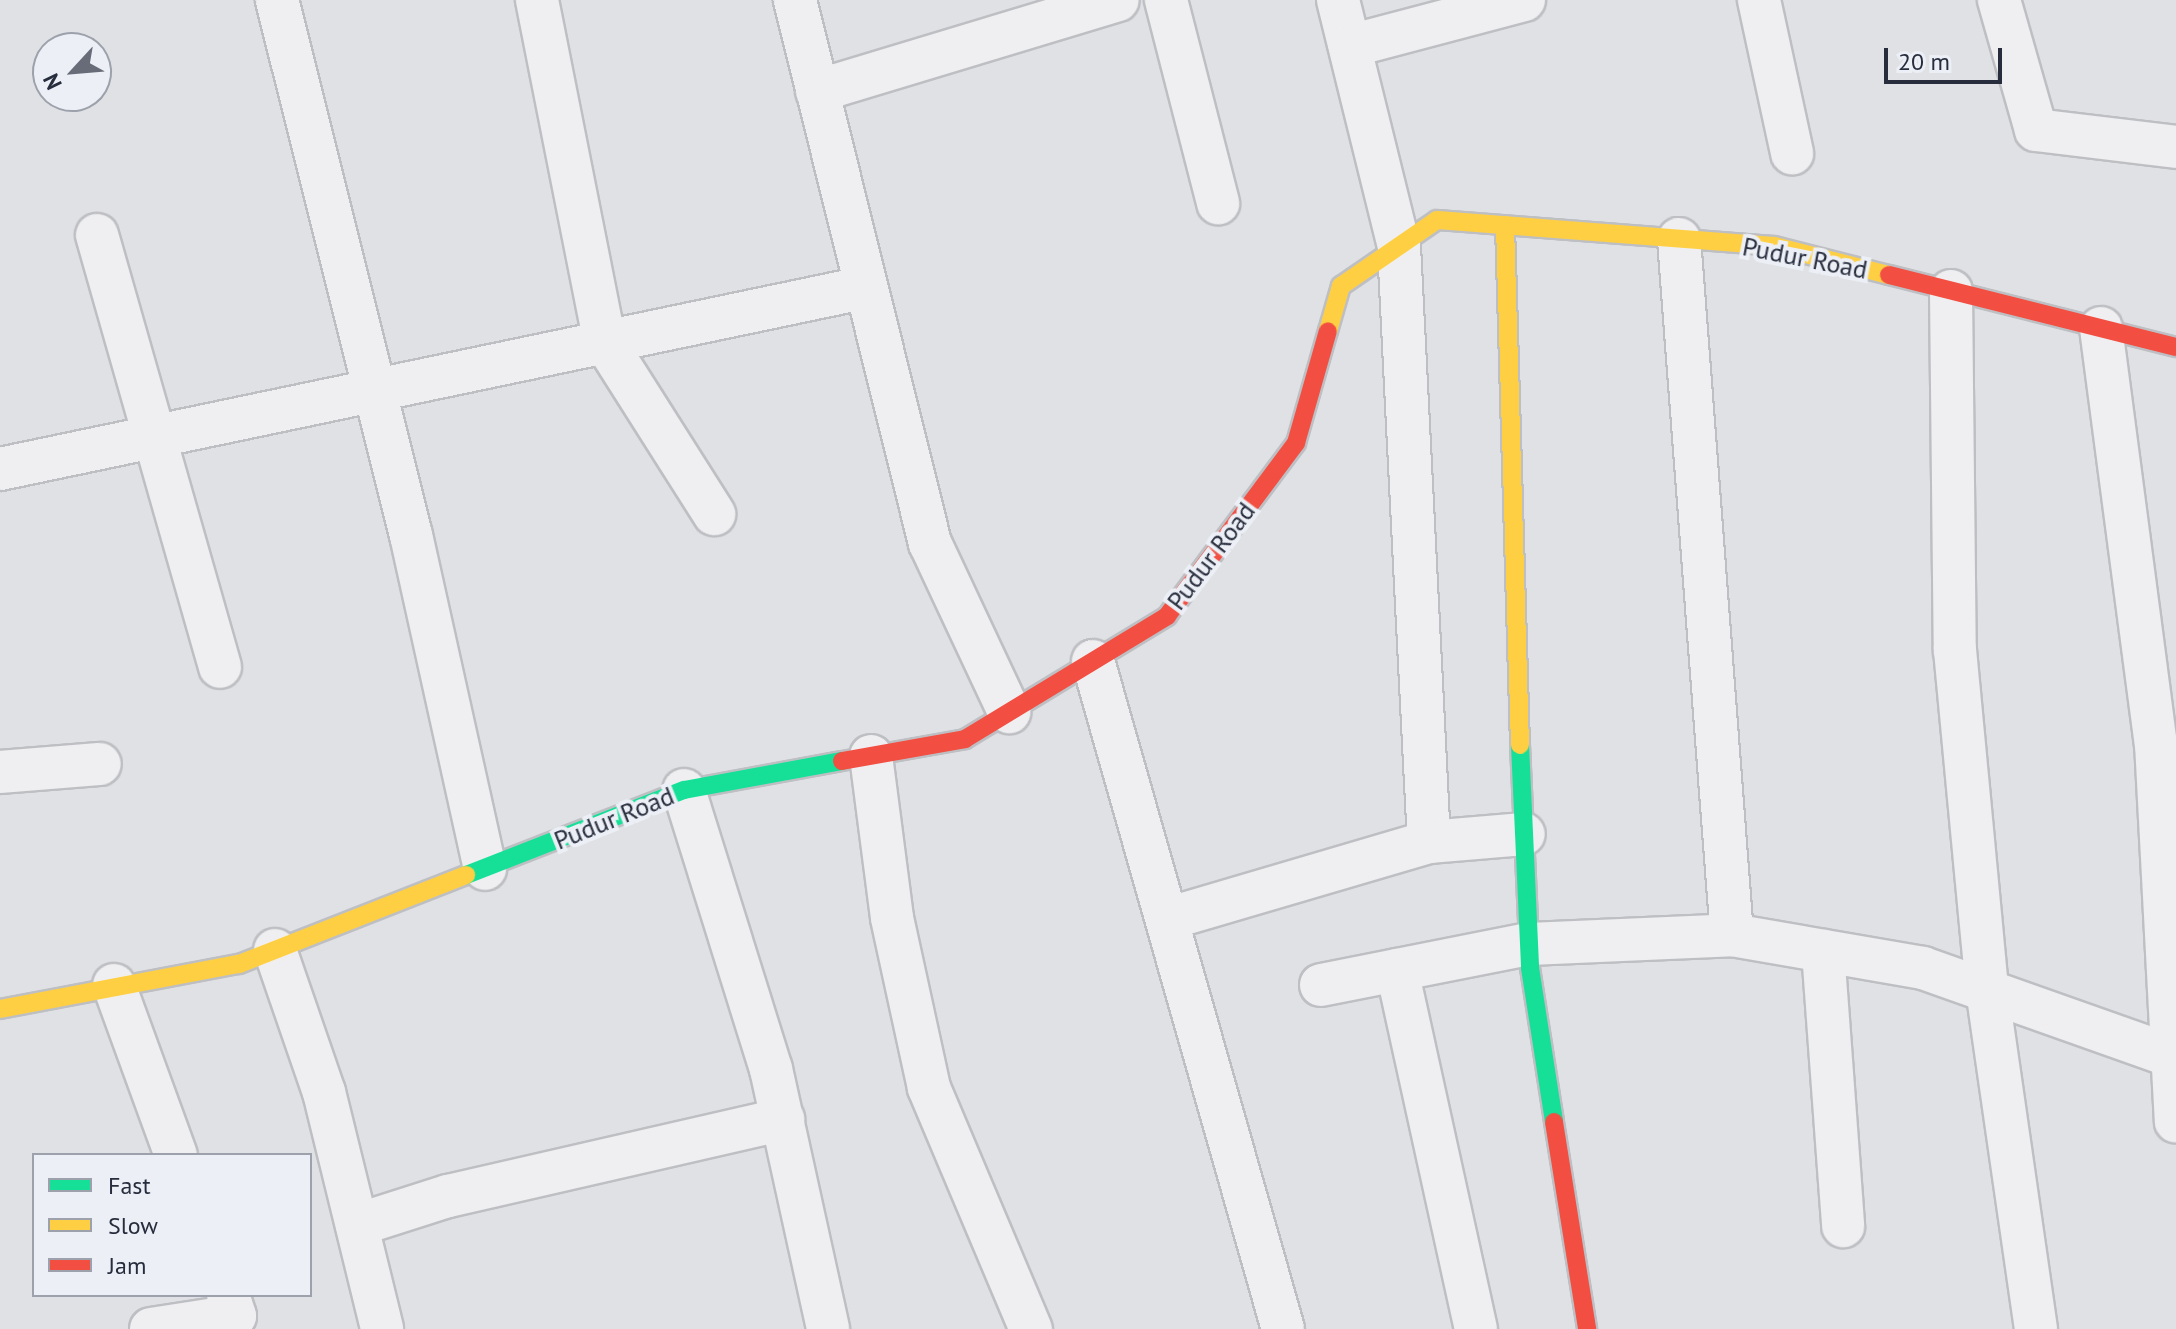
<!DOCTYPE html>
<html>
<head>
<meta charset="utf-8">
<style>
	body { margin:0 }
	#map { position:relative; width:2176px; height:1329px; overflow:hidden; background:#dfe1e5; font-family:"PT Sans",sans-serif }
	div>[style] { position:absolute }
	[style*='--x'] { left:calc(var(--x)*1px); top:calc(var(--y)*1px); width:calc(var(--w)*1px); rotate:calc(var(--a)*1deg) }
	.roads { filter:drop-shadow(2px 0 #bebfc3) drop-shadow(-2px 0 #bebfc3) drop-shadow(0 2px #bebfc3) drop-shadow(0 -2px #bebfc3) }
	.street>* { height:42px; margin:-21px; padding:0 21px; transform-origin:21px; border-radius:21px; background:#efeff1 }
	.fast>* { height:18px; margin:-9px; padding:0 9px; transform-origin:9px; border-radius:9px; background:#16e098 }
	.slow>* { height:18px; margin:-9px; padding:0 9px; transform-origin:9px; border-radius:9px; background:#ffcf43 }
	.jam>* { height:18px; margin:-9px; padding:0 9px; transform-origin:9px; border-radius:9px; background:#f24e42 }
	span { translate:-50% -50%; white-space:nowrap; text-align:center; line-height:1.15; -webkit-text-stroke:8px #eceff5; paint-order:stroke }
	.street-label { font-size:26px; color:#272d3d }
	.legend { position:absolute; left:32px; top:1153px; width:280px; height:144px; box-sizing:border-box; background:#eceff5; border:2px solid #9da1ab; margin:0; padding:10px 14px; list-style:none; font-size:24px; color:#272d3d }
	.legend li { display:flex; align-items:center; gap:16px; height:40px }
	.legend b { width:40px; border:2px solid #9da1ab }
	.north { position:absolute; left:32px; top:32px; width:80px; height:80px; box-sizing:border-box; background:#eceff5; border:2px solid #9da1ab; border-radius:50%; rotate:244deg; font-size:22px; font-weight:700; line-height:32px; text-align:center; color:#272d3d }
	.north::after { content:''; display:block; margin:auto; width:28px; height:36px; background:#676c78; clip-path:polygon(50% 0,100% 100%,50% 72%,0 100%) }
	.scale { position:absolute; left:1884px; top:48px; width:118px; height:36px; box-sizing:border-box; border:4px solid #272d3d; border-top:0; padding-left:10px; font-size:24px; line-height:28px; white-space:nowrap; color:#272d3d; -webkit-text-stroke:6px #eceff5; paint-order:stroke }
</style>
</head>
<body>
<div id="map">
	<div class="roads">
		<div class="street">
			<div style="--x:277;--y:0;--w:552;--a:75.94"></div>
			<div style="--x:411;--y:535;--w:342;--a:77.5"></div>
			<div style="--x:537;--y:0;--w:349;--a:78.8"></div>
			<div style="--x:605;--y:342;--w:204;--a:57.6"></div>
			<div style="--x:795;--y:0;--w:560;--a:76.04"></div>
			<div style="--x:930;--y:543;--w:187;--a:64.9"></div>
			<div style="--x:1166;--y:0;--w:210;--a:75.6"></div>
			<div style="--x:1338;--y:0;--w:253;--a:76.1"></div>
			<div style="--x:1399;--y:246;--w:597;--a:87.12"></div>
			<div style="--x:1429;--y:842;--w:95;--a:-4.8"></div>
			<div style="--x:1759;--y:0;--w:157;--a:77.8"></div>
			<div style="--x:1999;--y:0;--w:135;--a:74.1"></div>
			<div style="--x:2036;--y:130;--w:141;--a:6.9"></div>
			<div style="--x:1350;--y:46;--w:180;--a:-14.8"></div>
			<div style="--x:817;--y:91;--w:314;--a:-16.8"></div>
			<div style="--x:97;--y:235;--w:449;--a:74.1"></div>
			<div style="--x:1679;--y:239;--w:698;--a:85.65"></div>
			<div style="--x:1951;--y:291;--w:359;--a:89.4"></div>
			<div style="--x:1955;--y:650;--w:341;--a:84.6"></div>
			<div style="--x:1987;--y:989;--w:344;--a:81.8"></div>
			<div style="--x:2101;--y:328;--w:419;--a:82.5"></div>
			<div style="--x:2156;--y:743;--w:379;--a:87"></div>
			<div style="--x:0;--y:469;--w:882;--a:-11.85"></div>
			<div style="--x:1093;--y:661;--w:694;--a:74.12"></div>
			<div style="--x:871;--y:756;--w:163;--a:82.6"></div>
			<div style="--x:892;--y:918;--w:174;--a:77.7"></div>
			<div style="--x:929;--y:1088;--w:262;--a:67.1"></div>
			<div style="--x:0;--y:772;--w:100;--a:-4.6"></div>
			<div style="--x:684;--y:790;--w:292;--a:72.7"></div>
			<div style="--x:771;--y:1069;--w:266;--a:77.6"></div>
			<div style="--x:1167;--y:919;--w:273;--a:-16.4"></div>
			<div style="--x:275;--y:950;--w:150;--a:71"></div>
			<div style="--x:324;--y:1092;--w:244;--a:76.2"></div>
			<div style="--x:1823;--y:951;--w:276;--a:85.8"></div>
			<div style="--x:1397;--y:970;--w:368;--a:77.6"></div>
			<div style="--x:114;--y:985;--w:181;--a:70"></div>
			<div style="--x:1321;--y:985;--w:212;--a:-11.2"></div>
			<div style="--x:1529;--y:944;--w:203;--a:-2.5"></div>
			<div style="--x:1732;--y:935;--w:194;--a:9.8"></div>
			<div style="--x:1923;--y:968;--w:264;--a:19.5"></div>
			<div style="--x:357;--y:1225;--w:96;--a:-17.7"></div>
			<div style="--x:448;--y:1196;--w:344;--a:-12.9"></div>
			<div style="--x:151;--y:1329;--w:85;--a:-8.8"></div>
			<div style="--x:235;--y:1316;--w:22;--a:-108"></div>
		</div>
		<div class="fast">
			<div style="--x:1520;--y:745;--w:223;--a:87.4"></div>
			<div style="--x:1530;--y:968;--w:156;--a:81.1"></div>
			<div style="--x:466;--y:875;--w:234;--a:-21.3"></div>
			<div style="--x:684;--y:790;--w:161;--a:-10.4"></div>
		</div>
		<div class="slow">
			<div style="--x:1505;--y:225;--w:520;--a:88.35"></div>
			<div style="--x:1328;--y:331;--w:47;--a:-73.9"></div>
			<div style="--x:1341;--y:286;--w:116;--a:-34.5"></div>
			<div style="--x:1437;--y:220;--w:338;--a:4.4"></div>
			<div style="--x:1774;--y:246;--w:119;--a:14.2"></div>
			<div style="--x:0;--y:1009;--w:243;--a:-10.7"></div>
			<div style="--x:239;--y:964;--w:244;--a:-21.4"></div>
		</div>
		<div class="jam">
			<div style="--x:1889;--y:275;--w:296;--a:14.1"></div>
			<div style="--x:842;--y:761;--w:125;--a:-10.1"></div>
			<div style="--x:965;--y:739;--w:237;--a:-31.3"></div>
			<div style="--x:1167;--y:616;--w:216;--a:-53.3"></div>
			<div style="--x:1296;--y:443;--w:116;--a:-74.1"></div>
			<div style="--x:1554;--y:1122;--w:210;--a:80.9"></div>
		</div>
	</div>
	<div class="street-label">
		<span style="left:1805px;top:258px;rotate:11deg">Pudur Road</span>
		<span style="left:1211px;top:556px;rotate:-53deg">Pudur Road</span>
		<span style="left:614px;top:818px;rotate:-22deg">Pudur Road</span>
	</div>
	<ul class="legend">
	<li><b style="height:10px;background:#16e098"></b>Fast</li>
	<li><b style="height:10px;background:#ffcf43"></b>Slow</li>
	<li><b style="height:10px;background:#f24e42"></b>Jam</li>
	</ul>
	<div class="north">N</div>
	<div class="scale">20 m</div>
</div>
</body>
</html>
